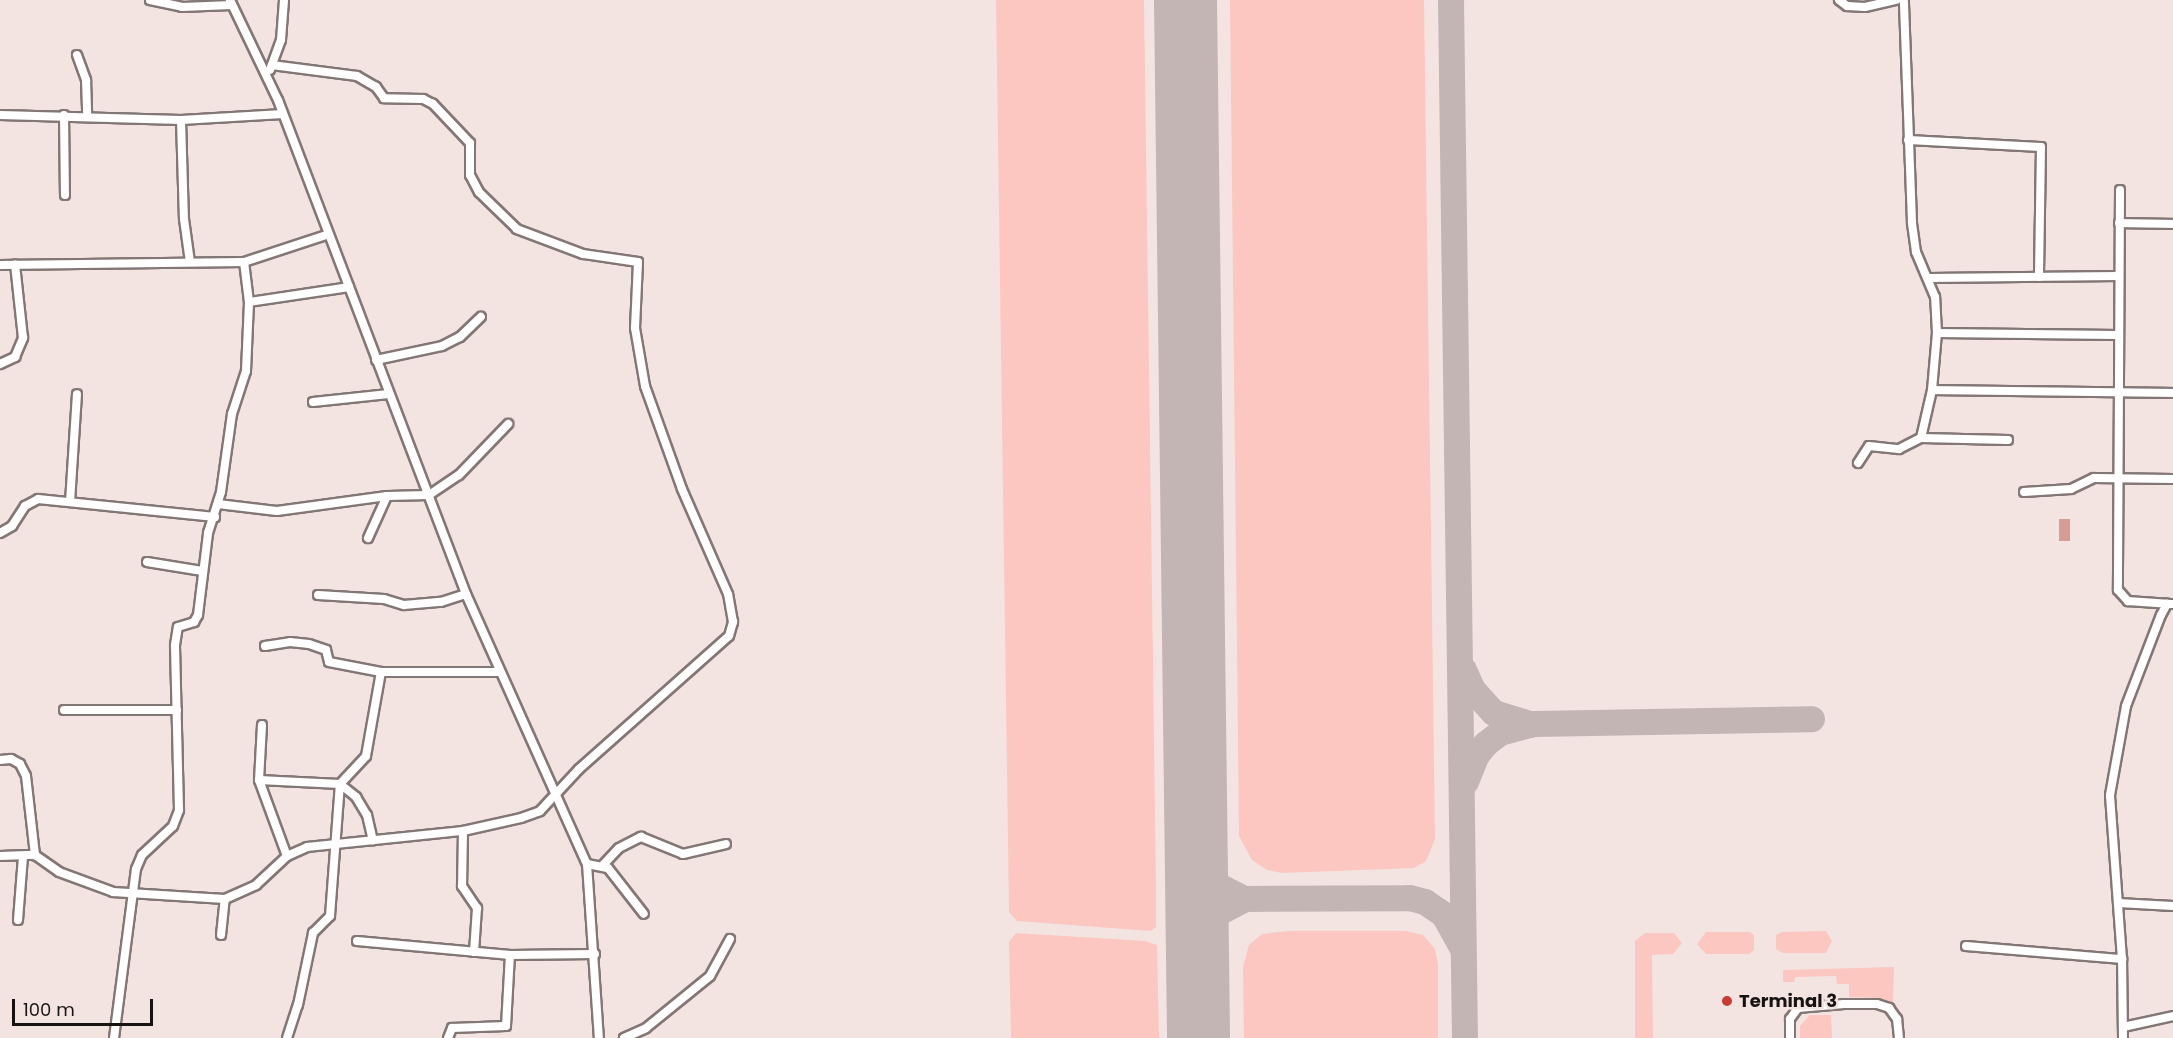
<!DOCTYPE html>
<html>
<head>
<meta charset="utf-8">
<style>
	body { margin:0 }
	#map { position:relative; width:2173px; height:1038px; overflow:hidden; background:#f3e4e2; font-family:Poppins,sans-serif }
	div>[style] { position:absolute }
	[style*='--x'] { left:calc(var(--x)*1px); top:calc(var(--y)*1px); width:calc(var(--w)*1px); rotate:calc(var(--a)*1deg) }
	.green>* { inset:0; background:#fbc7c0 }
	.water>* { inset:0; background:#d79d95; transform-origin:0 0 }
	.taxiway>* { height:26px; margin:-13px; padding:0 13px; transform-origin:13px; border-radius:13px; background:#c2b5b4 }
	.runway>* { height:63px; margin:-31.5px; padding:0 31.5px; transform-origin:31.5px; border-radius:31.5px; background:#c2b5b4 }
	.roads { filter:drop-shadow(2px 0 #837775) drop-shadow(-2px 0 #837775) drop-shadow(0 2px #837775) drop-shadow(0 -2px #837775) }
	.street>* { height:8px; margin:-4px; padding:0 4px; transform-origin:4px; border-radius:4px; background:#fff }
	.dots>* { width:16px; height:16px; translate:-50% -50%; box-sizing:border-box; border:3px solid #f3e4e2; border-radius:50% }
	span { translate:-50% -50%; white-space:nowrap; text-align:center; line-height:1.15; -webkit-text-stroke:5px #f3e4e2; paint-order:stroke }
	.poi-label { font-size:18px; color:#181313; font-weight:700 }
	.left { translate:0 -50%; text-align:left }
	.scale { position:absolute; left:12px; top:999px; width:141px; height:27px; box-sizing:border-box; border:3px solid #181313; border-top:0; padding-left:8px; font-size:18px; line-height:21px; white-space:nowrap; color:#181313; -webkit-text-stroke:4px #f3e4e2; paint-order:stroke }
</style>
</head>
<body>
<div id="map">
	<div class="green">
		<div style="clip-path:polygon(996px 0,1144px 0,1156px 887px,1156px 927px,1151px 931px,1017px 921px,1009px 912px)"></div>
		<div style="clip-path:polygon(1230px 0,1424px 0,1435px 839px,1426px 861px,1414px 868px,1282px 873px,1267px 870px,1252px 860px,1239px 836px)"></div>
		<div style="clip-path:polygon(1289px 931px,1406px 931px,1423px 935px,1435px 949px,1438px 964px,1438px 1038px,1244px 1038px,1243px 967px,1249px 945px,1262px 934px)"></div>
		<div style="clip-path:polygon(1826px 931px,1832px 941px,1826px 953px,1783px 953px,1776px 949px,1776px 935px,1782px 932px)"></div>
		<div style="clip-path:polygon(1706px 932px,1749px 932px,1754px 935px,1754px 950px,1749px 954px,1706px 954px,1697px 944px)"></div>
		<div style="clip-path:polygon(1016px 933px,1145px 941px,1157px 945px,1159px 1038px,1011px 1038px,1009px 942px)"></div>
		<div style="clip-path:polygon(1645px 933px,1674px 933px,1682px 943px,1673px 954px,1652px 955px,1653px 1038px,1635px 1038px,1635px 941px)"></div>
		<div style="clip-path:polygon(1894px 967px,1893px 1004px,1880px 998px,1849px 997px,1849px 984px,1837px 984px,1836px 976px,1795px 977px,1794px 982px,1783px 982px,1783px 970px)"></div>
		<div style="clip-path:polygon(1810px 1015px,1831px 1015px,1832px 1038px,1800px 1038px,1800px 1026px)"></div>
	</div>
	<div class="water">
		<div style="left:2059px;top:519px;width:11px;height:22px"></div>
	</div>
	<div class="taxiway">
		<div style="--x:1451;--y:0;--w:1038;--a:89.23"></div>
		<div style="--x:1464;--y:670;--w:22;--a:66"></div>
		<div style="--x:1473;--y:690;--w:31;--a:48"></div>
		<div style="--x:1494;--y:713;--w:39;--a:17"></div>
		<div style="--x:1466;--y:782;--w:29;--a:-68"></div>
		<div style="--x:1477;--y:755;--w:14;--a:-51"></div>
		<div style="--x:1486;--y:744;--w:18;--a:-38"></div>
		<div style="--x:1500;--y:733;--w:35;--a:-15"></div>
		<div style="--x:1534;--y:724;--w:278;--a:-1"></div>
		<div style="--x:1197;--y:852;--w:35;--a:63"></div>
		<div style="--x:1213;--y:883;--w:36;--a:27"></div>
		<div style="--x:1245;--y:899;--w:165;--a:-0.3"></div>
		<div style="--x:1410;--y:898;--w:16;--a:15"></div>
		<div style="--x:1425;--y:902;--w:23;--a:34"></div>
		<div style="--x:1444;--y:915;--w:38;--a:61"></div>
		<div style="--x:1197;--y:957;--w:30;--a:-75"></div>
		<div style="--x:1205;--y:928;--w:16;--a:-52"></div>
		<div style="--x:1215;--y:915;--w:34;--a:-28"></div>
	</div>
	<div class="runway">
		<div style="--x:1185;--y:0;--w:1038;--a:89.28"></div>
	</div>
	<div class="roads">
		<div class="street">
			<div style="--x:150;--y:0;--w:33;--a:12"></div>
			<div style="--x:182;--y:7;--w:50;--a:-2.3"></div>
			<div style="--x:230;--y:0;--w:111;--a:64.4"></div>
			<div style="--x:278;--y:100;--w:529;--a:69.16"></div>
			<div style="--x:466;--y:594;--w:296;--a:65.9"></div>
			<div style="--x:587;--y:864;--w:174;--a:86.1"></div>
			<div style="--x:1839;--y:0;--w:10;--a:37"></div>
			<div style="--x:1847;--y:6;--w:18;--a:3"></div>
			<div style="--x:1865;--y:7;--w:32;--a:-13"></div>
			<div style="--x:77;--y:55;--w:27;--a:70"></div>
			<div style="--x:86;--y:80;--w:37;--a:88"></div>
			<div style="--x:270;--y:70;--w:32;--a:-70"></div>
			<div style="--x:281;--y:40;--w:40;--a:-85.7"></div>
			<div style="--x:0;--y:115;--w:181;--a:1.6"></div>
			<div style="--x:181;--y:120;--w:102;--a:-3.4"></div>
			<div style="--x:64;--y:115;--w:80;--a:89.3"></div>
			<div style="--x:181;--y:120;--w:99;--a:88.3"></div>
			<div style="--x:184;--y:219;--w:43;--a:82.1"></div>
			<div style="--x:1908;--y:140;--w:133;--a:3"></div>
			<div style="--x:2041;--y:147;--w:130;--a:90.9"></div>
			<div style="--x:2120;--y:190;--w:400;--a:90.3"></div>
			<div style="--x:2118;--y:590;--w:15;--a:48"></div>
			<div style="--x:2128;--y:601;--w:39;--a:4"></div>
			<div style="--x:2119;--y:223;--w:54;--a:1.1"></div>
			<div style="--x:0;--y:265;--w:244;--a:-0.7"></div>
			<div style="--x:244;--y:262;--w:89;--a:-18.2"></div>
			<div style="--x:1929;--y:278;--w:189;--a:-0.6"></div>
			<div style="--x:249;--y:302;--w:101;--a:-8.5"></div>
			<div style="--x:1937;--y:333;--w:180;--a:0.6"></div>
			<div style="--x:376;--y:360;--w:67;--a:-12"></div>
			<div style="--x:442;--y:346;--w:20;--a:-27"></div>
			<div style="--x:460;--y:337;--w:29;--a:-44"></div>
			<div style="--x:0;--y:364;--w:17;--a:-25"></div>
			<div style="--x:15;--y:357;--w:21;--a:-67"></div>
			<div style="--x:23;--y:338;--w:74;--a:-96.2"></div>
			<div style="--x:1932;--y:390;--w:241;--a:0.7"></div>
			<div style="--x:313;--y:402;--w:76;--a:-6"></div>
			<div style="--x:1921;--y:438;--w:87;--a:1.3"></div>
			<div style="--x:1858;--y:463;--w:20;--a:-57"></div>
			<div style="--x:1869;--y:446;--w:30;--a:6"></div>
			<div style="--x:1899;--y:449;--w:25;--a:-27"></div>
			<div style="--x:1921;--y:438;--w:49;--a:-77.1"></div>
			<div style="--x:1932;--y:390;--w:57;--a:-85"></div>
			<div style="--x:1937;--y:333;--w:36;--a:-93"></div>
			<div style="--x:1935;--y:297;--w:49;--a:-112.9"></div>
			<div style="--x:1916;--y:252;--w:30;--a:-98"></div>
			<div style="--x:1912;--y:222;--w:222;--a:-92.1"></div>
			<div style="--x:2024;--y:492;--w:47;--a:-3.7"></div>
			<div style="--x:2071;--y:489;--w:25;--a:-26"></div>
			<div style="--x:2094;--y:478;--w:79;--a:0.7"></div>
			<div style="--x:70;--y:502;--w:108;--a:-86.3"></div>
			<div style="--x:218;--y:504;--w:59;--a:6.8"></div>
			<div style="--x:277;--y:511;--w:111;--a:-7.8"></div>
			<div style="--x:0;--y:533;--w:14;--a:-30"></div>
			<div style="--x:12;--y:526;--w:24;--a:-57"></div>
			<div style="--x:25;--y:506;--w:15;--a:-28"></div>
			<div style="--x:38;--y:499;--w:178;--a:5.8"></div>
			<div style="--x:368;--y:538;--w:46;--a:-65.7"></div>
			<div style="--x:387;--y:496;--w:42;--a:-1.4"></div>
			<div style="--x:429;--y:495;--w:36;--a:-34"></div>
			<div style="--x:459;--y:475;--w:71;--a:-46.1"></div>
			<div style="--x:147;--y:562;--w:56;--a:9.3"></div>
			<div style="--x:318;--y:595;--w:66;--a:3.5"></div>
			<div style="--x:384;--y:599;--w:21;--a:17"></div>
			<div style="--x:404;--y:605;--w:37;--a:-5"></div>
			<div style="--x:441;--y:602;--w:26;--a:-18"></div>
			<div style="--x:265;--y:646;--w:25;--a:-9"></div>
			<div style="--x:290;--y:642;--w:19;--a:6"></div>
			<div style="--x:309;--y:644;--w:18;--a:19"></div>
			<div style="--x:326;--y:650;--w:12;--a:76"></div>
			<div style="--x:329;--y:662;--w:53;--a:10.9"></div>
			<div style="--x:64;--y:710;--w:113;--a:0"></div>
			<div style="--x:262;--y:725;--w:55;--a:93.1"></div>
			<div style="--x:259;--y:780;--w:81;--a:69.8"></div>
			<div style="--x:0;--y:760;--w:11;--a:-5"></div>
			<div style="--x:11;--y:759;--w:10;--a:29"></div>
			<div style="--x:20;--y:764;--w:13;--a:63"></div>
			<div style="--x:26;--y:776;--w:80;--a:83.5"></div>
			<div style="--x:259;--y:780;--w:81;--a:2.8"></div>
			<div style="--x:340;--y:784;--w:21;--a:39"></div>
			<div style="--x:356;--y:797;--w:21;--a:59"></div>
			<div style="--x:367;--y:815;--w:26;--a:77"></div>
			<div style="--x:463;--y:831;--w:55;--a:91"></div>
			<div style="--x:462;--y:886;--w:27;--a:56"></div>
			<div style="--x:477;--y:908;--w:44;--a:93.9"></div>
			<div style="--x:0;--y:856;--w:35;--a:-2"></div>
			<div style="--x:35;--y:855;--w:29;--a:35"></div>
			<div style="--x:59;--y:872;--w:58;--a:20.3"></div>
			<div style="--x:113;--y:892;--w:112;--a:3.6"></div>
			<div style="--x:225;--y:899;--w:34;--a:-24"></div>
			<div style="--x:256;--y:885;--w:42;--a:-43.1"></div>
			<div style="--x:287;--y:856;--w:22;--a:-24"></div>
			<div style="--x:307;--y:847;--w:157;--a:-5.9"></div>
			<div style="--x:463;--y:831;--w:59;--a:-12.6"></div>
			<div style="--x:521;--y:818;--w:20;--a:-20"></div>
			<div style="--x:540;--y:811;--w:57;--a:-47.1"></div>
			<div style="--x:579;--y:769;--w:200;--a:-41.6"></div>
			<div style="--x:729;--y:636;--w:15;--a:-74"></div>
			<div style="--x:733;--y:622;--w:28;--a:-100"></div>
			<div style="--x:728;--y:594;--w:115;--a:-113.7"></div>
			<div style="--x:682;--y:489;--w:109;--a:-109.8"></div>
			<div style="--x:645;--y:386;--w:59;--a:-99.8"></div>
			<div style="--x:635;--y:328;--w:66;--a:-87.4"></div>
			<div style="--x:638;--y:262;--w:56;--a:-171.7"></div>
			<div style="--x:583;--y:254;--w:71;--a:-159.3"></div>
			<div style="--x:517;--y:229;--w:53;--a:-135.8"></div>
			<div style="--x:479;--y:192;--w:19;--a:-118"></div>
			<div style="--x:470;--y:175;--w:32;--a:-90"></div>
			<div style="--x:470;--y:143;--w:54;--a:-133.5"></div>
			<div style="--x:433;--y:104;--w:11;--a:-153"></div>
			<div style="--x:423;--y:99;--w:39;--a:-179"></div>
			<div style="--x:384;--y:98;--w:14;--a:-126"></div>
			<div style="--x:376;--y:87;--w:22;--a:-150"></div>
			<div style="--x:357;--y:76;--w:86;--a:-172.6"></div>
			<div style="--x:587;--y:864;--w:21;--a:11"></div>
			<div style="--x:608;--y:868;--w:58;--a:52"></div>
			<div style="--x:603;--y:865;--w:23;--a:-47"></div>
			<div style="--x:619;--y:848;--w:25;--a:-27"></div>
			<div style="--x:641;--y:837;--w:45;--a:22"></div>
			<div style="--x:683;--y:854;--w:44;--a:-13.1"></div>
			<div style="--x:2118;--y:903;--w:55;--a:3.1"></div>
			<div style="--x:18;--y:920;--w:64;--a:-85.5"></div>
			<div style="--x:221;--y:935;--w:36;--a:-84"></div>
			<div style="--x:357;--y:941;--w:154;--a:5.2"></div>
			<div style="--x:510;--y:955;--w:85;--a:-0.7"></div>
			<div style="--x:1966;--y:946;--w:157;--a:4.8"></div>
			<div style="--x:2123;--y:1027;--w:51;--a:-12.4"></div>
			<div style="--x:114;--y:1038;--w:170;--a:-82.6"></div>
			<div style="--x:136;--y:869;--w:15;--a:-67"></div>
			<div style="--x:142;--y:855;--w:42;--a:-43.1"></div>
			<div style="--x:173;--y:826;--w:17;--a:-69"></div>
			<div style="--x:179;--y:810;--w:165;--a:-91.4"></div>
			<div style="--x:175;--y:645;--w:18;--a:-81"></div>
			<div style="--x:178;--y:627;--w:17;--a:-17"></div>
			<div style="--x:194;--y:622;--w:8;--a:-60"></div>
			<div style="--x:198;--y:615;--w:83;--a:-83"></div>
			<div style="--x:208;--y:533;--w:43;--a:-72.4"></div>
			<div style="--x:221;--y:492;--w:79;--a:-82"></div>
			<div style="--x:232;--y:414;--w:45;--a:-72"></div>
			<div style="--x:246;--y:371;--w:69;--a:-87.5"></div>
			<div style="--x:249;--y:302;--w:40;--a:-97.1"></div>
			<div style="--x:287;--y:1038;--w:35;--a:-72"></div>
			<div style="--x:298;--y:1005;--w:74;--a:-78.2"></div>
			<div style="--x:313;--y:933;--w:24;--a:-45"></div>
			<div style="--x:330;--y:916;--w:132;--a:-85.7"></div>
			<div style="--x:340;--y:784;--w:38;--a:-47"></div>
			<div style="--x:366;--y:756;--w:85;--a:-79.9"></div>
			<div style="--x:381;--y:672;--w:119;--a:0"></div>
			<div style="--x:448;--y:1038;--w:11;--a:-68"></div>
			<div style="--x:452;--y:1028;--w:54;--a:-2.1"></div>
			<div style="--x:506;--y:1026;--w:71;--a:-86.8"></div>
			<div style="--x:624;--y:1038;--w:24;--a:-24"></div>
			<div style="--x:646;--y:1028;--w:82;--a:-39.1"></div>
			<div style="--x:710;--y:976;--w:42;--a:-61.6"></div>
			<div style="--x:1790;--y:1038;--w:19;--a:-90"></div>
			<div style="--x:1790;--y:1019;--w:14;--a:-54"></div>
			<div style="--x:1798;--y:1008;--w:46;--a:-5"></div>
			<div style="--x:1844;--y:1004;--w:33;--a:0"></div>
			<div style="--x:1877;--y:1004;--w:13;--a:18"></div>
			<div style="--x:1889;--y:1008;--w:14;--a:54"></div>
			<div style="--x:1897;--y:1019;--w:19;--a:84"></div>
			<div style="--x:2123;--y:1038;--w:79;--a:-90.7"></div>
			<div style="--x:2122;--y:959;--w:164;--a:-94.2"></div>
			<div style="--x:2110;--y:795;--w:90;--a:-79.8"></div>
			<div style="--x:2126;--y:706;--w:97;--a:-69"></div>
			<div style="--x:2161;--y:615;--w:13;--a:-61"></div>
			<div style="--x:2167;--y:604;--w:6;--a:0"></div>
		</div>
	</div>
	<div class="dots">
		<div style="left:1727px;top:1001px;background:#c93b33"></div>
	</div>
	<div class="poi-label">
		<span class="left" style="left:1739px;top:1001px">Terminal 3</span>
	</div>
	<div class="scale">100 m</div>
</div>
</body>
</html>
